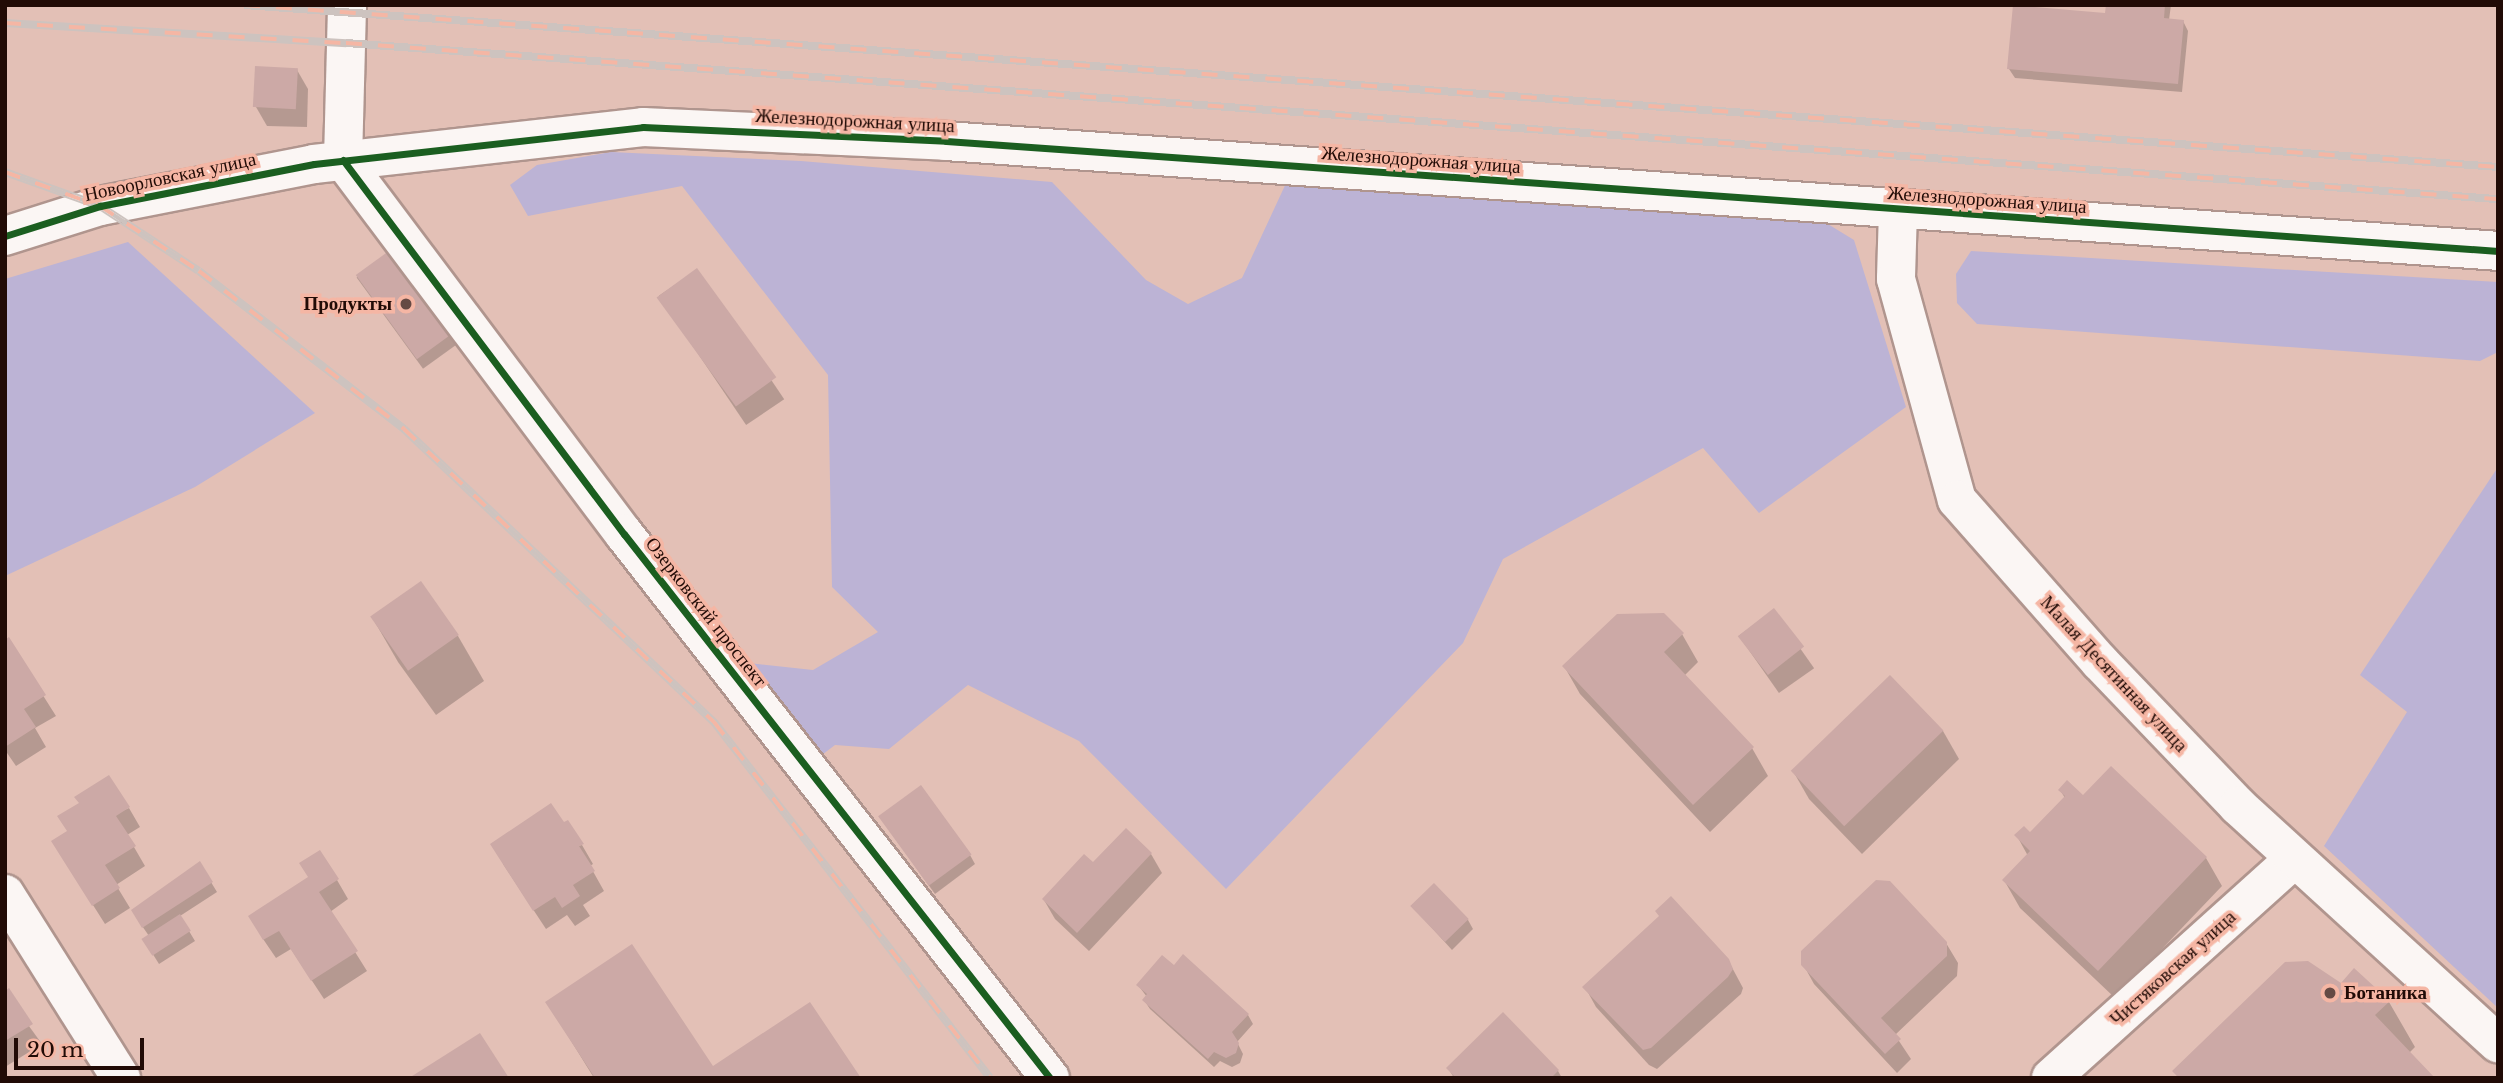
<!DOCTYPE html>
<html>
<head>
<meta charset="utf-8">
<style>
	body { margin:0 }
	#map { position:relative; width:2503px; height:1083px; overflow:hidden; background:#e3c0b6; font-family:"Libre Baskerville",serif }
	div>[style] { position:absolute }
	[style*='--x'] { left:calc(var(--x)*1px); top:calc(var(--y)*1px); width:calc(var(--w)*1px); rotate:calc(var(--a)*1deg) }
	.green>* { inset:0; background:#bcb3d5 }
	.shadow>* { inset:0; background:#0003; transform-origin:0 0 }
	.building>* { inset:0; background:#cca9a6; transform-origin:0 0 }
	.roads { filter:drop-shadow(2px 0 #b0958e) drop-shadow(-2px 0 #b0958e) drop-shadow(0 2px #b0958e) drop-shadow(0 -2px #b0958e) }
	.minor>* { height:38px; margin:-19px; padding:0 19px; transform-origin:19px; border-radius:19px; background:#fbf6f4 }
	.tertiary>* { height:38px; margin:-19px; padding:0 19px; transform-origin:19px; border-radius:19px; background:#fbf6f4 }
	.rail>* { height:8px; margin-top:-4px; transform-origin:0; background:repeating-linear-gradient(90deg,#f5b6a4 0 16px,#cdc3bf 0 32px); box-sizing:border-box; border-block:2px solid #cdc3bf }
	.cycleway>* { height:7px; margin:-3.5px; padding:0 3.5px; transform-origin:3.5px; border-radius:3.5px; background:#1b5e20 }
	.dots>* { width:19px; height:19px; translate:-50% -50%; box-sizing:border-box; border:4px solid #f5b6a4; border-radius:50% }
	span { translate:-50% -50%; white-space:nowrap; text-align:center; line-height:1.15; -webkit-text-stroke:7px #f5b6a4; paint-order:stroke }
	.street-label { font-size:19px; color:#210b06 }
	.poi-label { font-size:19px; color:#210b06; font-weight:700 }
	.right { translate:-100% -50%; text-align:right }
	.left { translate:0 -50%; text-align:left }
	.frame { position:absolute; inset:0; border:7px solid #210b06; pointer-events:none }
	.scale { position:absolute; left:14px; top:1038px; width:130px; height:32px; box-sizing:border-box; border:4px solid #210b06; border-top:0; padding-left:9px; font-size:21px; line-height:24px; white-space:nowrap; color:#210b06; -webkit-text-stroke:5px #f5b6a4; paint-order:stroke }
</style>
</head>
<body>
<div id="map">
	<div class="green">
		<div style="clip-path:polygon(611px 152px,801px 161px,1052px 182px,1146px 280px,1188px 304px,1242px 278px,1288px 179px,1818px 218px,1854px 240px,1906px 407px,1759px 513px,1703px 448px,1503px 559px,1463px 643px,1226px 889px,1079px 741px,968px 685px,889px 749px,835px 745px,818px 758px,740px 662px,813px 670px,878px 632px,832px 587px,828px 375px,682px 186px,528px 216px,510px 185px,537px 165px)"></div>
		<div style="clip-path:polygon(128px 242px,315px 413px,195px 487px,5px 576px,5px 279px)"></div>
		<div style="clip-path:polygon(1971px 251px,2498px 282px,2498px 352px,2480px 361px,1977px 324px,1957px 303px,1956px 274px)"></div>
		<div style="clip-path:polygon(2498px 467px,2498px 1008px,2324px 846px,2407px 712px,2360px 675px)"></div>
	</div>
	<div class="shadow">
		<div style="clip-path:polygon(2108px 5px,2171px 5px,2169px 20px,2183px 21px,2188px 31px,2182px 92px,2015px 78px,2009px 69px,2107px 15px)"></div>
		<div style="clip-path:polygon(297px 70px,308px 89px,307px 127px,267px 126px,256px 107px)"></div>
		<div style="left:393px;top:251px;width:113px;height:45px;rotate:54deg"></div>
		<div style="left:697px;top:270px;width:156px;height:46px;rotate:56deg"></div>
		<div style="left:1774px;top:611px;width:70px;height:43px;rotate:55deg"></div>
		<div style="clip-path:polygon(372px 617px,458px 636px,484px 681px,436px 715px,398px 662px)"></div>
		<div style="clip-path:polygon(1682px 634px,1698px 662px,1684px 676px,1752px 748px,1768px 776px,1710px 832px,1580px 694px,1564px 666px)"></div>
		<div style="clip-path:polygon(8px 640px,56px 716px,35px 728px,46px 747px,16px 766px,5px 750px,5px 642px)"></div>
		<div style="clip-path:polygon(1890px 677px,1943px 731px,1959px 759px,1862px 854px,1809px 799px,1793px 771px)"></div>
		<div style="clip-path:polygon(2060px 790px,2206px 858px,2222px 886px,2115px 998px,2020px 908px,2004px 880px,2028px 856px,2017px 836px,2030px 835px,2065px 798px)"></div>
		<div style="clip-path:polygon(129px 808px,140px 827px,127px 835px,145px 866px,116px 885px,130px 908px,105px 924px,53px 842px)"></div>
		<div style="clip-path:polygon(880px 817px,970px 855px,975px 864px,935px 894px)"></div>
		<div style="clip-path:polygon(582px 845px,593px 864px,590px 866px,604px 891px,583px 905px,590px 916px,575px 926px,567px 915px,546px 929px,503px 864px)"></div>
		<div style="clip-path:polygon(1151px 854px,1162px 873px,1089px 951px,1055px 919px,1044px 900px,1093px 865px)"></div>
		<div style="clip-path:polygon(200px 864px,217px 892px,180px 916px,195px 941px,159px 964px,144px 940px,149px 936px,138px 920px)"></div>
		<div style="clip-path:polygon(310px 878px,337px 880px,348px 899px,330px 912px,367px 971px,324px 999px,291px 949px,276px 958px,261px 936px)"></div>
		<div style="clip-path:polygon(1412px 906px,1468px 920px,1473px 929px,1452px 950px)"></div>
		<div style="clip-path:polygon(1946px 943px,1958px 963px,1957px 976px,1895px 1035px,1911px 1059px,1897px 1073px,1814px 984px,1803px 964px)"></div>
		<div style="clip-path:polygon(1728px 960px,1743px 988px,1741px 994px,1657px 1069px,1649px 1065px,1596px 1007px,1585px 987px)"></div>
		<div style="clip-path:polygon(2354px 971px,2389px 1002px,2415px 1047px,2409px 1053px,2434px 1078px,2178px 1078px,2175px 1071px,2342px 985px)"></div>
		<div style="clip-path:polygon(1138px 985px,1248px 1015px,1253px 1024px,1237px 1042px,1243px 1054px,1240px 1063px,1232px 1067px,1220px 1061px,1214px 1067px,1150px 1009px,1144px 1000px,1147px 997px)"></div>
		<div style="clip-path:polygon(5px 993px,42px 1044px,5px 1067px)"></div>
		<div style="clip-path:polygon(547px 1002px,712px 1069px,858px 1078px,594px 1078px)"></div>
		<div style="clip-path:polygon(1448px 1068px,1558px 1071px,1562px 1078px,1454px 1078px)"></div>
	</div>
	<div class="building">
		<div style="clip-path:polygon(2013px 5px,2105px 13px,2106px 5px,2165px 5px,2164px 18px,2184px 20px,2178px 84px,2007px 69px)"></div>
		<div style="left:255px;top:66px;width:43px;height:41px;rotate:3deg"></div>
		<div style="left:393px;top:248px;width:104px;height:46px;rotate:54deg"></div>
		<div style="left:697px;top:268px;width:135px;height:50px;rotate:54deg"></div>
		<div style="left:421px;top:581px;width:66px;height:62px;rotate:55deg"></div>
		<div style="left:1774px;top:608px;width:49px;height:46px;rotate:52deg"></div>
		<div style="clip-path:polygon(1664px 613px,1684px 633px,1664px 652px,1754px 747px,1693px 805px,1562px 666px,1617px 614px)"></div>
		<div style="clip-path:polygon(9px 637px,46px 695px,24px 709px,36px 727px,5px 747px,5px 640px)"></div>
		<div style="left:1890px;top:675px;width:77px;height:138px;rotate:46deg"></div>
		<div style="clip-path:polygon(2111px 766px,2207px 857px,2098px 971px,2002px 880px,2030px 851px,2014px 835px,2024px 826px,2030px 832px,2065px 796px,2058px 790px,2067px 780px,2083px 795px)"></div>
		<div style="clip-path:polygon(109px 775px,130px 807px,116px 816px,136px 846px,105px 865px,120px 888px,92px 906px,51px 841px,67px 831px,57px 816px,79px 803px,74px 797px)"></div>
		<div style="left:921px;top:785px;width:86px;height:53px;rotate:54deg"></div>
		<div style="clip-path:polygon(551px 803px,564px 822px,568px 820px,584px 844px,579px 846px,595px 871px,573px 885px,580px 896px,562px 908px,555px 897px,533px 911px,490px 844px)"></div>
		<div style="clip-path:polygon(1126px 828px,1152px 853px,1077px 933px,1042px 899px,1084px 854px,1093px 862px)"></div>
		<div style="clip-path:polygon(320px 850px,339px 879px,319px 892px,358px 951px,311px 981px,279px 931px,263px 940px,248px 916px,308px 877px,299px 863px)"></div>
		<div style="clip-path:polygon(200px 861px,213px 882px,142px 928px,131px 910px)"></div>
		<div style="clip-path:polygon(1876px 880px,1890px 881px,1947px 942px,1947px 956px,1881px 1018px,1901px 1039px,1885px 1054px,1801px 965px,1801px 951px)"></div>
		<div style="left:1434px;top:883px;width:50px;height:33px;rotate:46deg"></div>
		<div style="clip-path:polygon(1671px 896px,1729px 959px,1733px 969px,1728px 977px,1651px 1048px,1643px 1050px,1582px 987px,1659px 916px,1655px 911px)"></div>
		<div style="left:180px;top:914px;width:20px;height:46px;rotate:57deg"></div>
		<div style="clip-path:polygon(632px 944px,713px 1066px,810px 1002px,861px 1078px,595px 1078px,545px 1002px)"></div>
		<div style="clip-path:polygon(1183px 954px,1249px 1014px,1232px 1032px,1239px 1043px,1236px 1053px,1226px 1058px,1214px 1052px,1208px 1059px,1142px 1000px,1147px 994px,1136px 985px,1162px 955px,1174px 965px)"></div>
		<div style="clip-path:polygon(2308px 961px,2341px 983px,2354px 968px,2390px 1001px,2375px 1015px,2435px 1078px,2179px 1078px,2172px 1071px,2285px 962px)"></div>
		<div style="clip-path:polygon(9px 988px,33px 1024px,5px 1041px,5px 991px)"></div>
		<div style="clip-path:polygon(1503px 1012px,1559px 1070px,1551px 1078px,1456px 1078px,1446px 1068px)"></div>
		<div style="clip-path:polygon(480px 1033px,509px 1078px,409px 1078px)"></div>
	</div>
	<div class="roads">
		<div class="minor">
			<div style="--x:343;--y:160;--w:468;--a:53.1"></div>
			<div style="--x:624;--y:534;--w:691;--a:51.94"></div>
			<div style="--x:5;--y:894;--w:218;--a:57.8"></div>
			<div style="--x:2051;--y:1078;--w:327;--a:-42"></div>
		</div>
		<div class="tertiary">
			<div style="--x:343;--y:160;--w:155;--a:-88.5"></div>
			<div style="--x:1898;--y:210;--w:69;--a:91.7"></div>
			<div style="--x:1896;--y:279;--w:229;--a:74.6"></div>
			<div style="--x:1957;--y:500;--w:216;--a:48.6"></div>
			<div style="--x:2100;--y:662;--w:199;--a:46.2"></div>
			<div style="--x:2238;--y:806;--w:352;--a:42.4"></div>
			<div style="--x:5;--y:236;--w:100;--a:-17.5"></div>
			<div style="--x:100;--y:206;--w:218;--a:-11.1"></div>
			<div style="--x:314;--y:164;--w:331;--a:-6.4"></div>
			<div style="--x:643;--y:127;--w:303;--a:2.6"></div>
			<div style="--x:946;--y:141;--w:1556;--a:4.05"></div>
		</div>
	</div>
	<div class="rail">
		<div style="--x:244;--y:5;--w:2260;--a:4.11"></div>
		<div style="--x:5;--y:23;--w:342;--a:3.4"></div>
		<div style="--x:346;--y:43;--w:2158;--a:4.15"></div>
		<div style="--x:5;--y:172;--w:101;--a:19.7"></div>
		<div style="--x:100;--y:206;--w:118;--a:33.3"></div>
		<div style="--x:199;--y:271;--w:259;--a:37.6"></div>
		<div style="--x:404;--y:429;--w:427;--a:43.4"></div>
		<div style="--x:714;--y:722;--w:450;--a:52.2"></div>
	</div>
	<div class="cycleway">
		<div style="--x:343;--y:160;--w:468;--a:53.1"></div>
		<div style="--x:624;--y:534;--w:691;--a:51.94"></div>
		<div style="--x:5;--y:236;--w:100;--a:-17.5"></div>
		<div style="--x:100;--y:206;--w:218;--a:-11.1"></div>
		<div style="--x:314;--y:164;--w:331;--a:-6.4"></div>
		<div style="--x:643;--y:127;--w:303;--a:2.6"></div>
		<div style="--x:946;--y:141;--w:1556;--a:4.05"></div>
	</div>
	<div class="dots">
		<div style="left:406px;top:304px;background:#654a44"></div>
		<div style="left:2330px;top:993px;background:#654a44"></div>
	</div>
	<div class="street-label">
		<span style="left:855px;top:121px;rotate:3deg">Железнодорожная улица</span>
		<span style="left:1421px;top:160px;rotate:4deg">Железнодорожная улица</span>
		<span style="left:170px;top:177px;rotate:-12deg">Новоорловская улица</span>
		<span style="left:1987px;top:200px;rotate:4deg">Железнодорожная улица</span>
		<span style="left:706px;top:612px;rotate:52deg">Озерковский проспект</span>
		<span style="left:2114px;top:674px;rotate:47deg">Малая Десятинная улица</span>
		<span style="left:2173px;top:968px;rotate:-42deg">Чистяковская улица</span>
	</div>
	<div class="poi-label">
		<span class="right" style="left:392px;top:304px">Продукты</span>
		<span class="left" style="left:2344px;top:993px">Ботаника</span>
	</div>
	<div class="frame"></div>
	<div class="scale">20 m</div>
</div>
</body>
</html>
